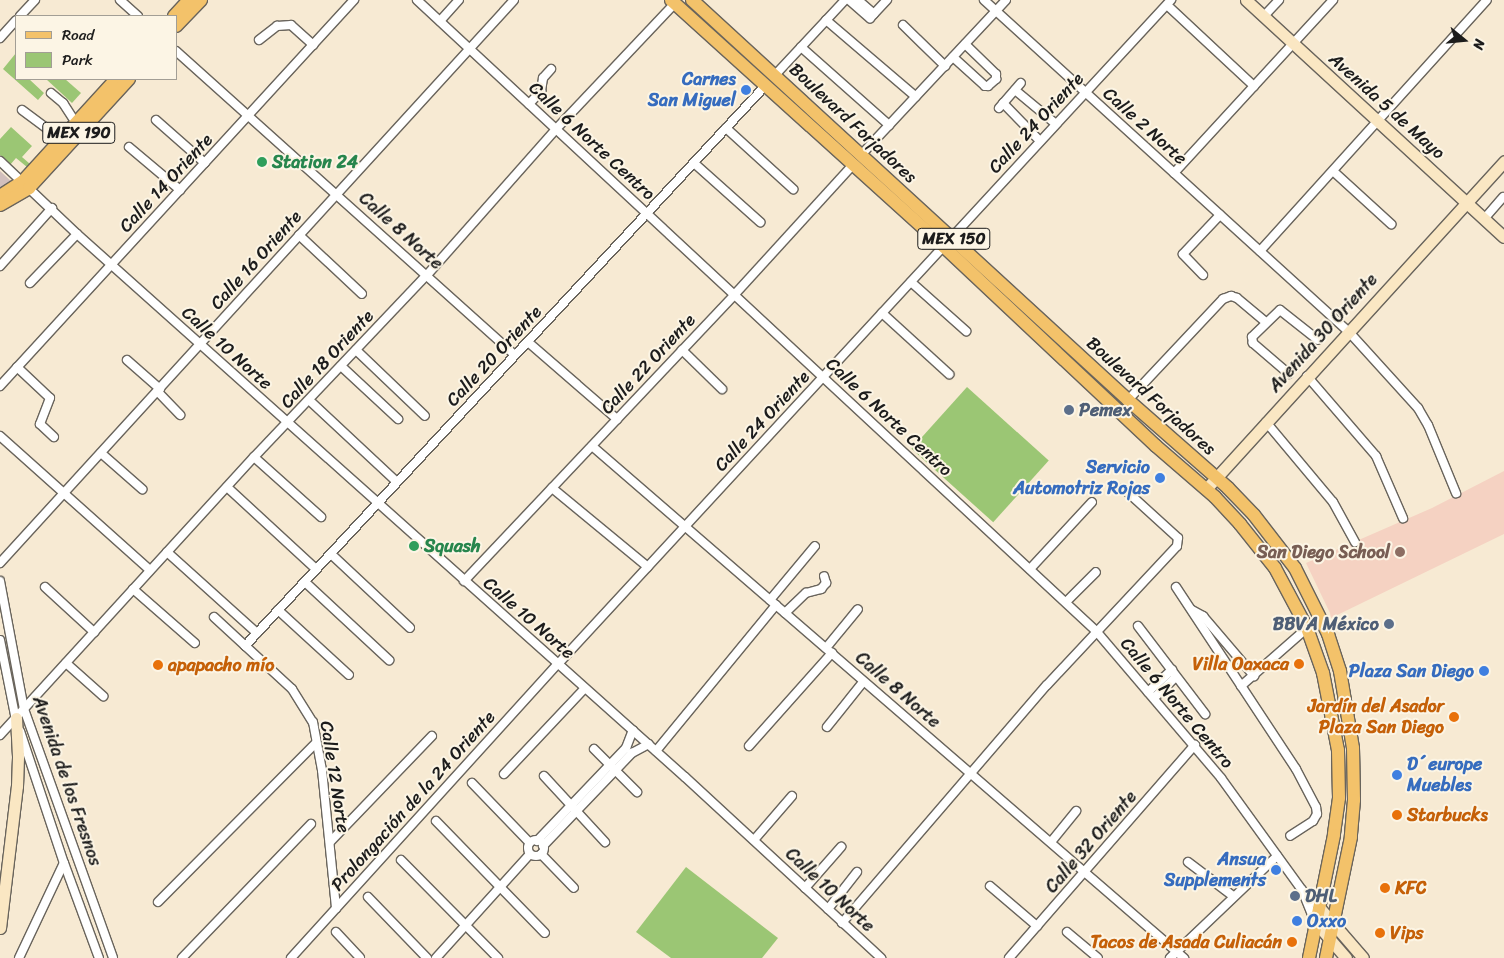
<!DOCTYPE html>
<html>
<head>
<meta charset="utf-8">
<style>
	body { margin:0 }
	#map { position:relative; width:1504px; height:958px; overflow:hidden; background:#f7ead3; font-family:Sriracha,sans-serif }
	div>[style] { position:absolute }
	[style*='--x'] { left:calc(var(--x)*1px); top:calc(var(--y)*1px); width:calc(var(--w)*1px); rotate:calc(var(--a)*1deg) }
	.built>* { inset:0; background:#f5d2c2 }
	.industrial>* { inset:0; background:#d1bfbd }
	.green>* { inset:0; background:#9bc674; transform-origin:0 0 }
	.roads { filter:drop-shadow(1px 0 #69645c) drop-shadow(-1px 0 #69645c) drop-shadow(0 1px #69645c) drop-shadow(0 -1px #69645c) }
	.street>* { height:8px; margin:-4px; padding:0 4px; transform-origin:4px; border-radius:4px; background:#fff }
	.street>.ring { margin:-4px; padding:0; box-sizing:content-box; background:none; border:8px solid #fff; border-radius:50% }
	.secondary>* { height:11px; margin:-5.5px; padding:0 5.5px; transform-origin:5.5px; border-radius:5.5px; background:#fae7c3 }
	.primary>* { height:12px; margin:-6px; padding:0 6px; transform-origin:6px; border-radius:6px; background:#f3c26a }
	.dots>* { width:14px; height:14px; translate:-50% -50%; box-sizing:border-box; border:2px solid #fcf5e5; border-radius:50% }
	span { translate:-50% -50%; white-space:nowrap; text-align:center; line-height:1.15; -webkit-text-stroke:4px #fcf5e5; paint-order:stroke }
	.shield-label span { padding:1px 4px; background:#fcf5e5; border:1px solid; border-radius:4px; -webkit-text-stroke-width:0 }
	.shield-label { font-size:16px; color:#1c1c1c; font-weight:700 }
	.shop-label { font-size:18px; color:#366cbe; font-weight:700 }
	.right { translate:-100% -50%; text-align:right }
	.left { translate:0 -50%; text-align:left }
	.street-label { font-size:18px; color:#1c1c1c }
	.leisure-label { font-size:18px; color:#27864d; font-weight:700 }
	.service-label { font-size:18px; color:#4e5e75; font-weight:700 }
	.education-label { font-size:18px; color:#785e54; font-weight:700 }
	.food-label { font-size:18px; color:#c56008; font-weight:700 }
	.legend { position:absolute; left:15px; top:15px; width:162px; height:65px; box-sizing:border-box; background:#fcf5e5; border:1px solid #a29e95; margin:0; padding:6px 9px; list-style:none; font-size:15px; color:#1c1c1c }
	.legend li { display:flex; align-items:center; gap:10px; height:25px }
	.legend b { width:25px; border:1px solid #a29e95 }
	.north { position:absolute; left:1439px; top:15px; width:50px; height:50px; -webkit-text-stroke:4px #fcf5e5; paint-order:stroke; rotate:107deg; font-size:14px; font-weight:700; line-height:20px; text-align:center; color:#1c1c1c }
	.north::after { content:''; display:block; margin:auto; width:18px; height:22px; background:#1c1c1c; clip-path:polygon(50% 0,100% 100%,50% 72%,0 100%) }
</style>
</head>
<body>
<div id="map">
	<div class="built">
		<div style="clip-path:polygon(1504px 471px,1504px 534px,1331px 618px,1330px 613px,1306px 563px,1432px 508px)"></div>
	</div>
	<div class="industrial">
		<div style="clip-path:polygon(0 171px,11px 181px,0 188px)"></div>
	</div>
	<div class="green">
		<div style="clip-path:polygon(16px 53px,16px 79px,29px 79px,44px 93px,38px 100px,3px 69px)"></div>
		<div style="clip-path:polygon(46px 79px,65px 79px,81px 93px,72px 103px)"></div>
		<div style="clip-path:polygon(11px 127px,32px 146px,22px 157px,30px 164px,27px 167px,16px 158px,10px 165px,0 155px,0 139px)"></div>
		<div style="left:967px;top:387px;width:110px;height:83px;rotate:42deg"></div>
		<div style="clip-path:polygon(686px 867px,778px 938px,762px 958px,671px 958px,636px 932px)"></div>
	</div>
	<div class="roads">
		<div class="street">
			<div style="--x:120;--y:0;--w:24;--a:42"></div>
			<div style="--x:417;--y:0;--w:927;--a:42.9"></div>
			<div style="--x:1096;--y:631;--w:193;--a:49.6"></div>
			<div style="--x:1221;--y:778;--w:138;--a:54.1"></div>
			<div style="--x:1302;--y:890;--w:35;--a:68"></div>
			<div style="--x:849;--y:0;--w:28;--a:41"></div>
			<div style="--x:870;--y:18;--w:25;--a:-47"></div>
			<div style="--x:858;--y:0;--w:21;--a:41"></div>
			<div style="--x:984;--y:0;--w:493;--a:42.3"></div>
			<div style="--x:1349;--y:332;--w:103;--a:47.8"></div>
			<div style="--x:1418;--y:408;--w:20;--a:60"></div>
			<div style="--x:1428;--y:425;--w:74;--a:67.6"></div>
			<div style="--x:1167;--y:5;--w:119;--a:43"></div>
			<div style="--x:20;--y:16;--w:22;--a:-47"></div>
			<div style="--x:1264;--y:16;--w:22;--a:-47"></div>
			<div style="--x:826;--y:20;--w:118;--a:40.5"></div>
			<div style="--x:440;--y:21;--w:28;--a:-48"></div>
			<div style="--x:903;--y:25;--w:59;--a:44.3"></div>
			<div style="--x:0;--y:38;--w:24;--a:-48"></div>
			<div style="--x:259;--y:40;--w:23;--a:-38"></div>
			<div style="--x:277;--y:26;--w:14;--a:-4"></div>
			<div style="--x:291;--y:25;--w:30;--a:42"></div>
			<div style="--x:801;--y:47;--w:118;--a:41.6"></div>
			<div style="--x:176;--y:51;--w:455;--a:41.9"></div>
			<div style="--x:953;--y:57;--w:43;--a:42.2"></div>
			<div style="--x:985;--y:86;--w:3;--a:0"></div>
			<div style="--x:988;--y:86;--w:11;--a:-41"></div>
			<div style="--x:996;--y:79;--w:5;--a:-90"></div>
			<div style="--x:996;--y:74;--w:43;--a:-135.9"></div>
			<div style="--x:776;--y:74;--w:101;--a:-47"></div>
			<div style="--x:1015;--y:90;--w:53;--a:39.7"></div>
			<div style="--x:51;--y:93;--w:16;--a:40"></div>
			<div style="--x:63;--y:103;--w:24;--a:57"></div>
			<div style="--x:1003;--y:103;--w:53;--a:45.8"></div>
			<div style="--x:529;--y:104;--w:18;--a:-47"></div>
			<div style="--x:541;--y:91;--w:13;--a:-81"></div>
			<div style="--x:543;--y:78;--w:12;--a:-48"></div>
			<div style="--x:999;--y:108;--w:33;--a:-49"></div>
			<div style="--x:22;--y:110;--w:49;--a:36.6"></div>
			<div style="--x:156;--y:120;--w:65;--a:41.3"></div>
			<div style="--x:726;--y:128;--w:91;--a:42.3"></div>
			<div style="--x:129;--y:147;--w:67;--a:40.1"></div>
			<div style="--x:861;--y:155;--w:212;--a:-46.9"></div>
			<div style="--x:0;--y:161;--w:106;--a:43.5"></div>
			<div style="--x:77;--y:234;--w:815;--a:41.77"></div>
			<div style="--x:685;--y:777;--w:267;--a:42.7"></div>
			<div style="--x:694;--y:163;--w:89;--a:41.8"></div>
			<div style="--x:1333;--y:171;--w:79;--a:42.4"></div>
			<div style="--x:1174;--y:173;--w:235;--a:-47.4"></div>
			<div style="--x:1484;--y:219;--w:29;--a:-49"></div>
			<div style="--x:299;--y:235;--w:86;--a:43.1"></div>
			<div style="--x:1260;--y:251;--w:338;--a:-47.9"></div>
			<div style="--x:0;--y:266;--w:78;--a:-48.1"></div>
			<div style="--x:1203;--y:275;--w:29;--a:-134"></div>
			<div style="--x:1183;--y:254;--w:54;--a:-46.5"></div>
			<div style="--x:911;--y:282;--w:74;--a:41.7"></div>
			<div style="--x:30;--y:283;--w:68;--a:-46.2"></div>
			<div style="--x:882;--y:313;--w:91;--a:42.3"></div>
			<div style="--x:528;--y:342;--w:118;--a:40.9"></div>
			<div style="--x:356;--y:350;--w:95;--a:43.7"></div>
			<div style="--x:682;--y:350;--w:56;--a:44.3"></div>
			<div style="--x:127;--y:360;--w:44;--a:41.3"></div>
			<div style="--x:341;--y:366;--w:78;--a:42.9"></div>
			<div style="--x:17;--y:367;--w:45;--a:43.2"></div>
			<div style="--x:50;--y:398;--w:28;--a:111"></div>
			<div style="--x:40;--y:424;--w:19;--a:43"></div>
			<div style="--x:1289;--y:374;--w:48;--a:-139.3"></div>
			<div style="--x:1253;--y:343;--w:6;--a:-99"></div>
			<div style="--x:1252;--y:337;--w:39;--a:-44"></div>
			<div style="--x:1280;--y:310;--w:48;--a:38.3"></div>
			<div style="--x:1307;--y:376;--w:106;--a:49.2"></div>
			<div style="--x:1376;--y:456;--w:68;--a:66.5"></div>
			<div style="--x:0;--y:386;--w:524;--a:-47.48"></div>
			<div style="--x:158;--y:392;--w:32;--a:46"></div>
			<div style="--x:309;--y:400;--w:120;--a:43"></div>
			<div style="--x:1128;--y:400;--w:139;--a:-46.8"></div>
			<div style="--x:1223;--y:299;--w:9;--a:-21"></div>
			<div style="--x:1231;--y:296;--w:6;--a:18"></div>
			<div style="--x:1237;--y:298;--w:38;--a:40"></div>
			<div style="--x:1266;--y:422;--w:104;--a:50.1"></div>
			<div style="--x:1333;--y:502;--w:46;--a:61.2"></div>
			<div style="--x:0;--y:436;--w:201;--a:41.8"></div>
			<div style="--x:592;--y:446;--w:783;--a:40.86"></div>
			<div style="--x:101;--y:453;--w:55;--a:41.3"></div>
			<div style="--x:254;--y:457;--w:90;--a:41.8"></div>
			<div style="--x:227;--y:487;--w:121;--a:42.7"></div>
			<div style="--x:552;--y:488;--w:124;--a:39.5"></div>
			<div style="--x:167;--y:552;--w:121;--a:42"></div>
			<div style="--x:331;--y:554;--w:108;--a:43.1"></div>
			<div style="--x:0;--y:563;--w:762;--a:-47.6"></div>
			<div style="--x:1030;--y:569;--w:91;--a:-47.2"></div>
			<div style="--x:0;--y:581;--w:130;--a:79.4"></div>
			<div style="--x:24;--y:709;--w:264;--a:70.3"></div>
			<div style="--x:464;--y:581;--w:395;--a:-46.6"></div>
			<div style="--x:735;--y:294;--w:173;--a:-47.6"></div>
			<div style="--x:305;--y:582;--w:115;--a:42.9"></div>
			<div style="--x:45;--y:587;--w:67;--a:42.6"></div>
			<div style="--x:1176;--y:587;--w:218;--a:56.6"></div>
			<div style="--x:1296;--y:769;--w:43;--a:62.2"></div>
			<div style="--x:1316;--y:807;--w:7;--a:82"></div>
			<div style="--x:1317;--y:814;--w:8;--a:120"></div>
			<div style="--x:1313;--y:821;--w:27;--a:147"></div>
			<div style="--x:133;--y:589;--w:82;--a:41.1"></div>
			<div style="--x:770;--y:600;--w:70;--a:-50.2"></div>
			<div style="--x:1066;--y:602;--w:42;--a:-45"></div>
			<div style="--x:278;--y:610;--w:96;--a:42.5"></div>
			<div style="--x:1192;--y:610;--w:13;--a:29"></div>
			<div style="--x:1203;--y:616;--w:79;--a:49.6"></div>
			<div style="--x:785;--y:613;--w:29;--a:-44"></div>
			<div style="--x:806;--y:593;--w:16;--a:-15"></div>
			<div style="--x:821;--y:589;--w:8;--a:-50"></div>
			<div style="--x:826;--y:583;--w:7;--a:-106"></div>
			<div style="--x:214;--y:617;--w:106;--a:42.7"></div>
			<div style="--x:292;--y:689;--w:39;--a:58"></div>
			<div style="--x:313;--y:722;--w:49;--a:79.4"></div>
			<div style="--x:322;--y:770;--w:139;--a:84.2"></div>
			<div style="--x:1138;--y:626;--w:111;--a:52.7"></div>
			<div style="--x:0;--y:640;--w:82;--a:78.7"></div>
			<div style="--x:245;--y:646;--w:764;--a:-47.12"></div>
			<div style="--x:826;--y:648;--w:50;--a:-50.6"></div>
			<div style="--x:66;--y:663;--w:50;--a:41.7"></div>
			<div style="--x:1241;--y:686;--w:88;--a:-41.3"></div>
			<div style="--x:1148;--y:692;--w:33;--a:-43"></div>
			<div style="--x:1154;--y:698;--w:30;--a:-44"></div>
			<div style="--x:827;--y:727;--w:58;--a:-51.3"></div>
			<div style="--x:20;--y:731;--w:139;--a:71.6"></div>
			<div style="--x:64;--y:863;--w:101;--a:69.8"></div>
			<div style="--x:0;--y:735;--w:377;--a:-47.6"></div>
			<div style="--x:254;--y:457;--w:251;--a:-46.5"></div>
			<div style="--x:427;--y:275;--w:195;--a:-48.5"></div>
			<div style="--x:556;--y:129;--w:173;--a:-46.6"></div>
			<div style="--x:749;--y:746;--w:125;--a:-48.3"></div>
			<div style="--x:594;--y:749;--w:61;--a:45"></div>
			<div style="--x:656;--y:751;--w:189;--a:-50.6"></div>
			<div style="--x:504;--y:774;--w:118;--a:-46.7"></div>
			<div style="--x:544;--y:776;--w:90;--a:47.3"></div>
			<div style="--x:472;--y:783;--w:83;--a:46"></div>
			<div style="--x:436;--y:821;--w:156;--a:45.8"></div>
			<div style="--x:754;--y:840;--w:58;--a:-49.2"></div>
			<div class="ring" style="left:528px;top:840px;width:8px;height:8px"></div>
			<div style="--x:537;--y:841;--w:129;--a:-46.3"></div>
			<div style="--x:626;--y:748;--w:19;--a:-69"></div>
			<div style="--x:330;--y:842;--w:147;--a:-46.1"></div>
			<div style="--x:1051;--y:842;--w:40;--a:-51"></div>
			<div style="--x:543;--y:846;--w:129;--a:-46.3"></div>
			<div style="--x:632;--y:753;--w:19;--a:-28"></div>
			<div style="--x:541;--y:854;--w:47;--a:45.9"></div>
			<div style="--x:401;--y:860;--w:138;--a:45.3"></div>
			<div style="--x:1188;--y:862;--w:56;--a:37.1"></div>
			<div style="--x:990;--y:886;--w:62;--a:40.4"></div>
			<div style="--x:805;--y:888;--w:55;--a:-48.7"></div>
			<div style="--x:1302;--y:890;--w:24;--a:45"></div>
			<div style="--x:368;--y:897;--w:85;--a:46"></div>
			<div style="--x:158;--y:902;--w:224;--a:-45.2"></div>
			<div style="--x:828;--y:909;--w:47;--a:-51.9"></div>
			<div style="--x:842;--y:923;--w:314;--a:-49.3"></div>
			<div style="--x:1047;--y:685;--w:190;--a:-46.9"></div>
			<div style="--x:1177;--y:546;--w:8;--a:-83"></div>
			<div style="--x:1178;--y:538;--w:74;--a:-137.7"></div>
			<div style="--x:336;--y:932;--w:35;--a:47"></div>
			<div style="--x:1067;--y:932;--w:40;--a:40"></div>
			<div style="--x:19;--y:958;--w:105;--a:-64.7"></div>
			<div style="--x:182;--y:958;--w:186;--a:-46.1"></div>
			<div style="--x:291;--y:958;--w:397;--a:-47.8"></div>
			<div style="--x:558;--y:664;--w:904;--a:-47.29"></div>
			<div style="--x:436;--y:958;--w:140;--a:-47.9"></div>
			<div style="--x:1009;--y:958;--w:283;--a:-48.9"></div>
			<div style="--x:1170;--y:958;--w:148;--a:-43.6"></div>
		</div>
		<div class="secondary">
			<div style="--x:1246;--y:0;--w:350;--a:42.6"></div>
			<div style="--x:1206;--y:489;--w:443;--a:-47.7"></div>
			<div style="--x:1319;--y:907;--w:67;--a:49.2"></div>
			<div style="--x:1316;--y:923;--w:46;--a:49.4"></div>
			<div style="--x:0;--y:928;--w:143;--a:-83.2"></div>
			<div style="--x:17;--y:786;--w:30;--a:-88"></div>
			<div style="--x:18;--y:756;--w:38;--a:-93"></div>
		</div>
		<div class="primary">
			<div style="--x:671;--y:0;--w:367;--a:42.1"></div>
			<div style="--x:943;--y:246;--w:292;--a:43.2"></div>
			<div style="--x:1156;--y:446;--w:78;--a:40.8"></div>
			<div style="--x:1215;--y:497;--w:37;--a:47"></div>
			<div style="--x:1240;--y:524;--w:56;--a:51.5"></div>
			<div style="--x:1275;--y:568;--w:68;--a:61.9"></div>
			<div style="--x:1307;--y:628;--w:48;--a:70.4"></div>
			<div style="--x:1323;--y:673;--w:78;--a:79"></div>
			<div style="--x:1338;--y:750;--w:48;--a:88.8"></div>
			<div style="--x:1339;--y:798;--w:37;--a:98"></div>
			<div style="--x:1334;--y:835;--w:126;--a:101.5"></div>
			<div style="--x:692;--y:0;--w:592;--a:42.53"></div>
			<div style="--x:1128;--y:400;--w:133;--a:41.3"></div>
			<div style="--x:1228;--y:488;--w:37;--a:46"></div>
			<div style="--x:1254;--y:515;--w:67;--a:52.3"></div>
			<div style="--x:1295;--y:568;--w:74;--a:63.4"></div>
			<div style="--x:1328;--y:634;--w:39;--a:72"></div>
			<div style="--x:1340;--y:671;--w:78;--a:80.4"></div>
			<div style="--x:1353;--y:748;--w:52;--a:88.9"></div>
			<div style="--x:1354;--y:800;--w:37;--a:95"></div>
			<div style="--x:1351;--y:837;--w:124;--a:101.7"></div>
			<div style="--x:174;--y:16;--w:22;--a:-47"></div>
			<div style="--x:176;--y:26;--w:36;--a:-46"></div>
			<div style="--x:3;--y:194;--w:24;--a:-33"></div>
			<div style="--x:23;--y:181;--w:138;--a:-47.6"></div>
			<div style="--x:0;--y:205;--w:34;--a:-30"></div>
			<div style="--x:29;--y:188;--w:148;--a:-47.5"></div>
		</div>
	</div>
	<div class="dots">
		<div style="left:746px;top:90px;background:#3f7fe0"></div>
		<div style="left:262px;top:162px;background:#2e9e5b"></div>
		<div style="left:1069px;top:410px;background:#5c6f8a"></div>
		<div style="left:1160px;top:478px;background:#3f7fe0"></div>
		<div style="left:414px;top:546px;background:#2e9e5b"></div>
		<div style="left:1400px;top:552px;background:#8d6e63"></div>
		<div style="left:1389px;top:624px;background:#5c6f8a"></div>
		<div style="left:1299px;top:664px;background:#e8710a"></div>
		<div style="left:158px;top:665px;background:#e8710a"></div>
		<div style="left:1484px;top:671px;background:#3f7fe0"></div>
		<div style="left:1454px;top:717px;background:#e8710a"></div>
		<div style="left:1397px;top:775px;background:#3f7fe0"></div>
		<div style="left:1397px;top:815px;background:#e8710a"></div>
		<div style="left:1276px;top:870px;background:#3f7fe0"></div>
		<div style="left:1385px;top:888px;background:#e8710a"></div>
		<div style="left:1295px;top:896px;background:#5c6f8a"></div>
		<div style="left:1297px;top:921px;background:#3f7fe0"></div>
		<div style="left:1380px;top:933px;background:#e8710a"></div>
		<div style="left:1292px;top:942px;background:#e8710a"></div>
	</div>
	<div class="shield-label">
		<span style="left:79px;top:133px">MEX 190</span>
		<span style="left:954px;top:239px">MEX 150</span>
	</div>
	<div class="shop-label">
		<span class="right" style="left:736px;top:90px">Carnes<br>San Miguel</span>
		<span class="right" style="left:1150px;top:478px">Servicio<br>Automotriz Rojas</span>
		<span class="right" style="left:1474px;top:671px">Plaza San Diego</span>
		<span class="left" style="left:1407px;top:775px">D´europe<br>Muebles</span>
		<span class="right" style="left:1266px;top:870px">Ansua<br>Supplements</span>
		<span class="left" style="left:1307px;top:921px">Oxxo</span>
	</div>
	<div class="street-label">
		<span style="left:1387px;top:106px;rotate:42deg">Avenida 5 de Mayo</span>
		<span style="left:853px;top:123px;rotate:43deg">Boulevard Forjadores</span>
		<span style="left:1036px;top:123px;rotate:-47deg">Calle 24 Oriente</span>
		<span style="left:1145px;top:126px;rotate:42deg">Calle 2 Norte</span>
		<span style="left:592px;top:141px;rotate:43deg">Calle 6 Norte Centro</span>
		<span style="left:166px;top:183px;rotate:-47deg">Calle 14 Oriente</span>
		<span style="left:401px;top:231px;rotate:42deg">Calle 8 Norte</span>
		<span style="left:256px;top:260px;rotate:-48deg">Calle 16 Oriente</span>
		<span style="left:1323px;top:333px;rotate:-48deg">Avenida 30 Oriente</span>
		<span style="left:227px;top:348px;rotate:42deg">Calle 10 Norte</span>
		<span style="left:494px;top:356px;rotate:-47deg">Calle 20 Oriente</span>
		<span style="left:327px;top:359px;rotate:-47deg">Calle 18 Oriente</span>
		<span style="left:648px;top:364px;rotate:-47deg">Calle 22 Oriente</span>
		<span style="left:1151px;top:396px;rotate:42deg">Boulevard Forjadores</span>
		<span style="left:889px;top:417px;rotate:43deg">Calle 6 Norte Centro</span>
		<span style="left:762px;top:421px;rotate:-47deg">Calle 24 Oriente</span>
		<span style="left:529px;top:618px;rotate:41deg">Calle 10 Norte</span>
		<span style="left:898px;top:690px;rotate:41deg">Calle 8 Norte</span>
		<span style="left:1177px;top:703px;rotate:50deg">Calle 6 Norte Centro</span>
		<span style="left:335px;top:777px;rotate:81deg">Calle 12 Norte</span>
		<span style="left:67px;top:781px;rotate:71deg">Avenida de los Fresnos</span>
		<span style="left:413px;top:801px;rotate:-48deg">Prolongación de la 24 Oriente</span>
		<span style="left:1091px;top:842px;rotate:-49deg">Calle 32 Oriente</span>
		<span style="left:830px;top:890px;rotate:43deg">Calle 10 Norte</span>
	</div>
	<div class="leisure-label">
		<span class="left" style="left:272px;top:162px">Station 24</span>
		<span class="left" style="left:424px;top:546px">Squash</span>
	</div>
	<div class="service-label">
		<span class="left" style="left:1079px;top:410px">Pemex</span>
		<span class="right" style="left:1379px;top:624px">BBVA México</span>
		<span class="left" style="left:1305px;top:896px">DHL</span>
	</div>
	<div class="education-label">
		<span class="right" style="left:1390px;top:552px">San Diego School</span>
	</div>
	<div class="food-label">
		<span class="right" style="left:1289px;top:664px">Villa Oaxaca</span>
		<span class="left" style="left:168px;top:665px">apapacho mío</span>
		<span class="right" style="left:1444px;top:717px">Jardín del Asador<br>Plaza San Diego</span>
		<span class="left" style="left:1407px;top:815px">Starbucks</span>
		<span class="left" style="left:1395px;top:888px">KFC</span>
		<span class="left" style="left:1390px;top:933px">Vips</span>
		<span class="right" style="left:1282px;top:942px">Tacos de Asada Culiacán</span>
	</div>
	<ul class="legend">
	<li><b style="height:6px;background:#f3c26a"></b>Road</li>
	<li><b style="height:14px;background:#9bc674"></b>Park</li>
	</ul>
	<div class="north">N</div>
</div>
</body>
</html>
